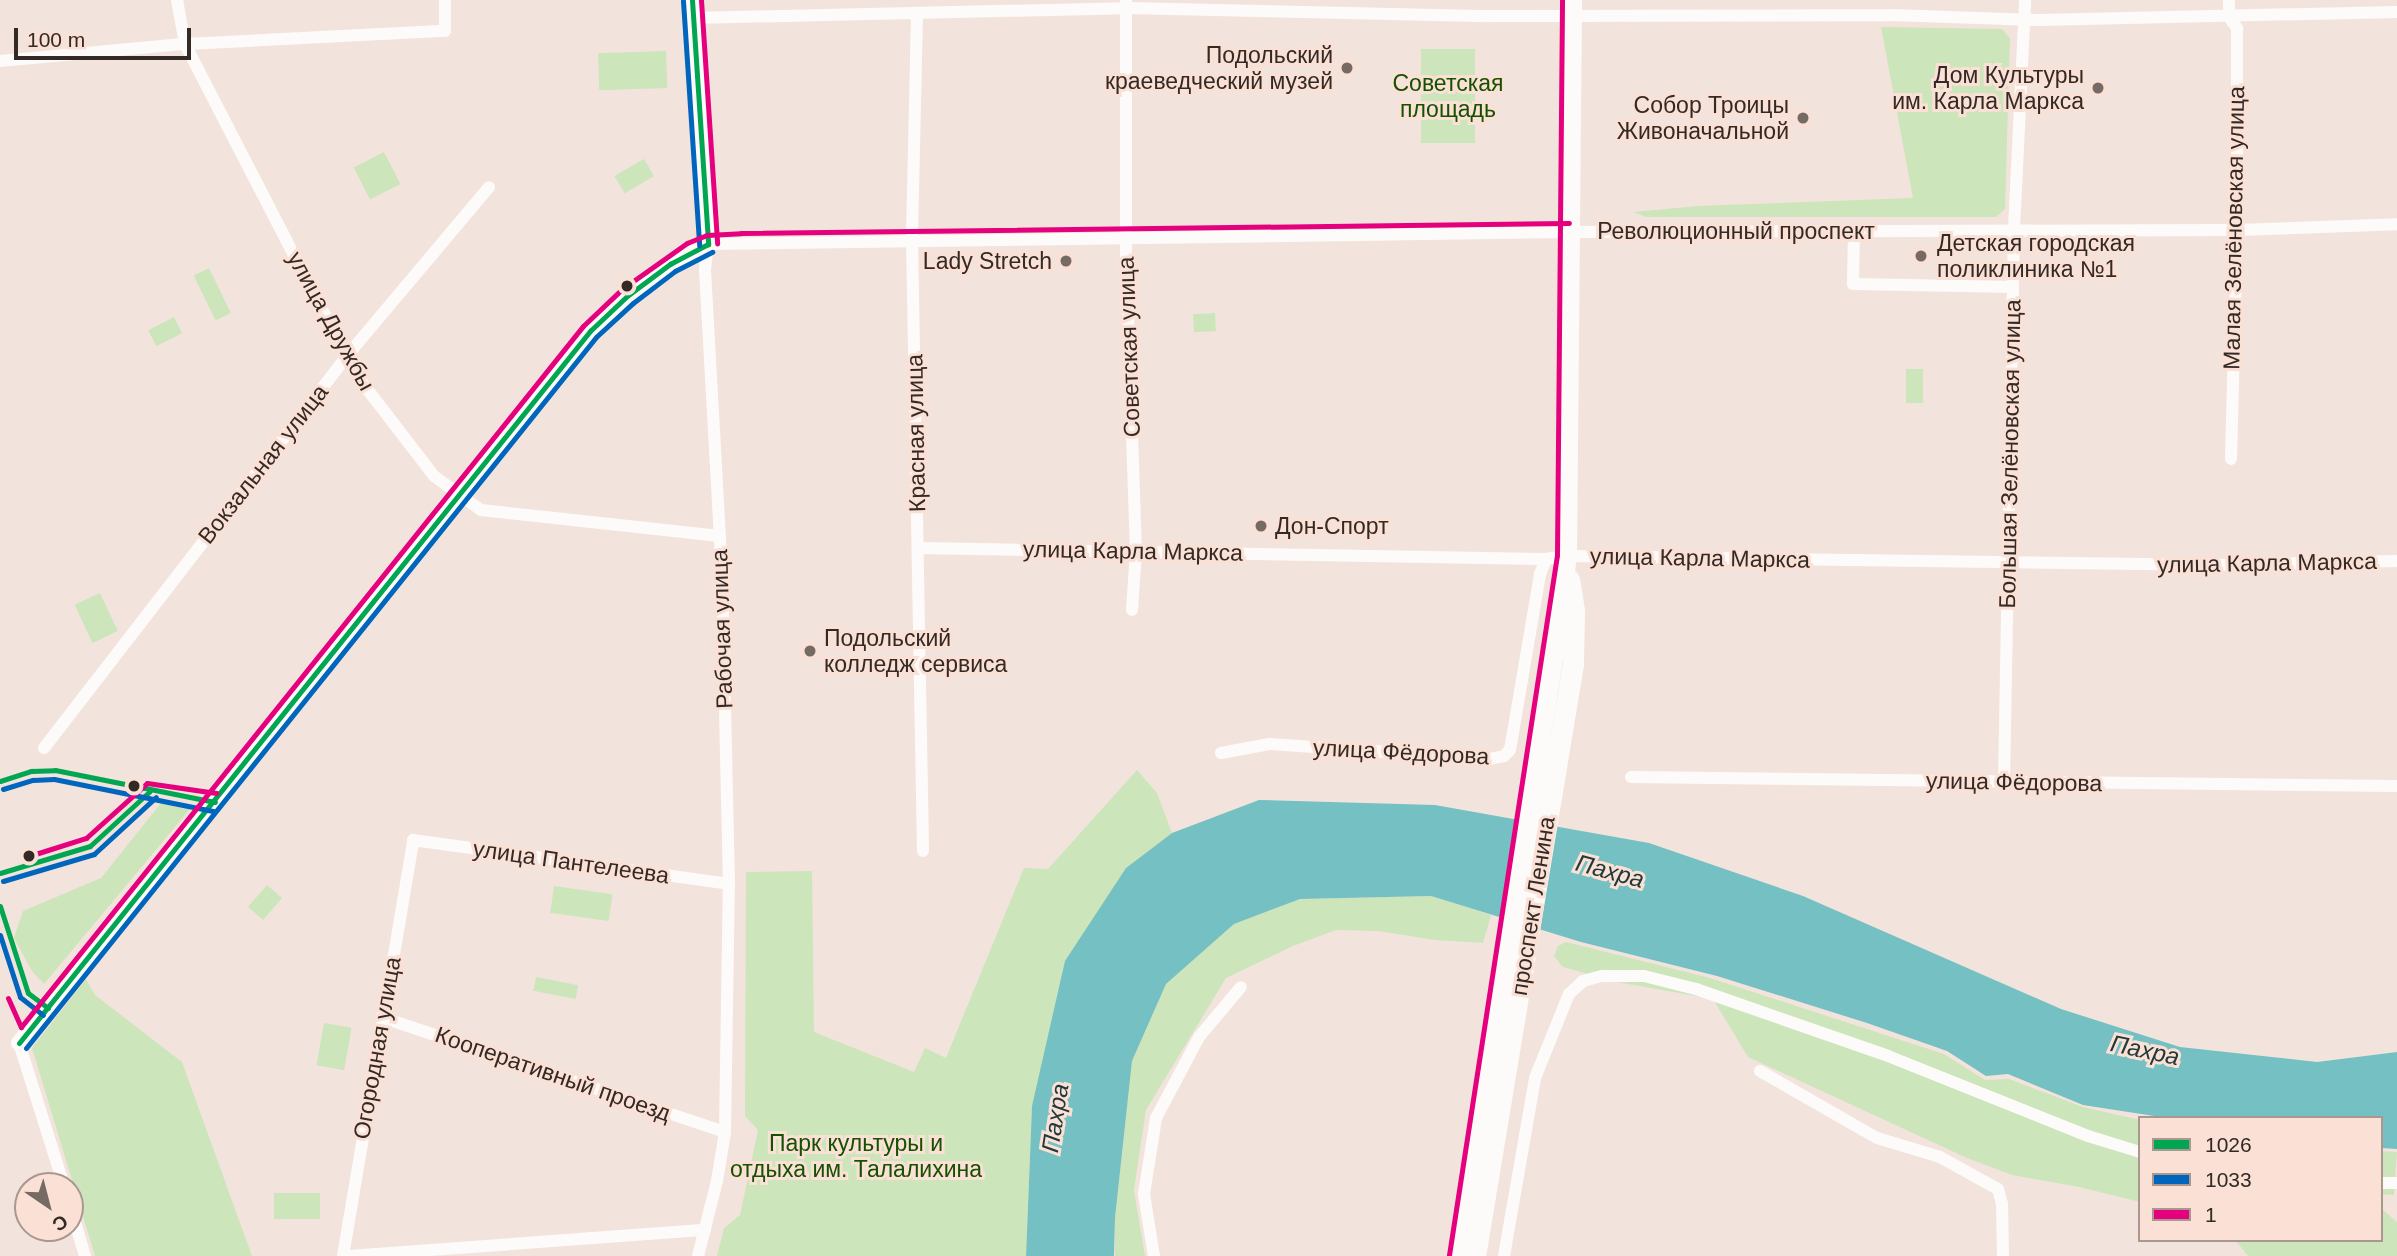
<!DOCTYPE html>
<html>
<head>
<meta charset="utf-8">
<style>
	body { margin:0 }
	#map { position:relative; width:2397px; height:1256px; overflow:hidden; background:#f2e4dd; font-family:Arial,sans-serif }
	div>[style] { position:absolute }
	[style*='--x'] { left:calc(var(--x)*1px); top:calc(var(--y)*1px); width:calc(var(--w)*1px); rotate:calc(var(--a)*1deg) }
	.green>* { inset:0; background:#cce5bb; transform-origin:0 0 }
	.water>* { inset:0; background:#75c0c2 }
	.minor>* { height:12px; margin:-6px; padding:0 6px; transform-origin:6px; border-radius:6px; background:#fdfbfa }
	.tertiary>* { height:16px; margin:-8px; padding:0 8px; transform-origin:8px; border-radius:8px; background:#fdfbfa }
	.primary>* { height:21px; margin:-10.5px; padding:0 10.5px; transform-origin:10.5px; border-radius:10.5px; background:#fdfbfa }
	.bus-1>* { height:5px; margin:-2.5px; padding:0 2.5px; transform-origin:2.5px; border-radius:2.5px; background:#00a651 }
	.bus-2>* { height:5px; margin:-2.5px; padding:0 2.5px; transform-origin:2.5px; border-radius:2.5px; background:#0065bd }
	.bus-3>* { height:5px; margin:-2.5px; padding:0 2.5px; transform-origin:2.5px; border-radius:2.5px; background:#e5007d }
	.dots>* { width:19px; height:19px; translate:-50% -50%; box-sizing:border-box; border:4px solid #fae0d5; border-radius:50% }
	span { translate:-50% -50%; white-space:nowrap; text-align:center; line-height:1.15; -webkit-text-stroke:6px #fae0d5; paint-order:stroke }
	.poi-label { font-size:23px; color:#332925 }
	.right { translate:-100% -50%; text-align:right }
	.left { translate:0 -50%; text-align:left }
	.park-label { font-size:23px; color:#145100 }
	.street-label { font-size:23px; color:#332925 }
	.water-label { font-size:24px; color:#20393a; font-style:italic }
	.legend { position:absolute; left:2138px; top:1116px; width:245px; height:126px; box-sizing:border-box; background:#fae0d5; border:2px solid #aa978f; margin:0; padding:9px 12px; list-style:none; font-size:21px; color:#332925 }
	.legend li { display:flex; align-items:center; gap:14px; height:35px }
	.legend b { width:35px; border:2px solid #aa978f }
	.north { position:absolute; left:14px; top:1172px; width:70px; height:70px; box-sizing:border-box; background:#fae0d5; border:2px solid #aa978f; border-radius:50%; rotate:145deg; font-size:19px; font-weight:700; line-height:28px; text-align:center; color:#332925 }
	.north::after { content:''; display:block; margin:auto; width:24px; height:32px; background:#766a65; clip-path:polygon(50% 0,100% 100%,50% 72%,0 100%) }
	.scale { position:absolute; left:14px; top:28px; width:177px; height:32px; box-sizing:border-box; border:4px solid #332925; border-top:0; padding-left:9px; font-size:21px; line-height:24px; white-space:nowrap; color:#332925; -webkit-text-stroke:5px #fae0d5; paint-order:stroke }
</style>
</head>
<body>
<div id="map">
	<div class="green">
		<div style="clip-path:polygon(1881px 27px,2002px 29px,2010px 38px,2005px 209px,1996px 217px,1646px 217px,1633px 212px,1698px 206px,1913px 198px)"></div>
		<div style="left:1421px;top:49px;width:54px;height:94px"></div>
		<div style="left:666px;top:51px;width:37px;height:68px;rotate:88deg"></div>
		<div style="left:384px;top:152px;width:36px;height:34px;rotate:63deg"></div>
		<div style="left:644px;top:159px;width:20px;height:34px;rotate:60deg"></div>
		<div style="left:209px;top:268px;width:50px;height:17px;rotate:64deg"></div>
		<div style="left:1215px;top:313px;width:18px;height:22px;rotate:87deg"></div>
		<div style="left:174px;top:317px;width:18px;height:29px;rotate:63deg"></div>
		<div style="left:1906px;top:369px;width:17px;height:34px"></div>
		<div style="left:100px;top:593px;width:42px;height:28px;rotate:65deg"></div>
		<div style="clip-path:polygon(1137px 770px,1157px 793px,1172px 833px,1126px 868px,1032px 1106px,1026px 1256px,717px 1256px,724px 1228px,740px 1215px,758px 1130px,745px 1116px,746px 872px,812px 871px,814px 1032px,914px 1072px,925px 1048px,946px 1058px,1024px 868px,1048px 869px)"></div>
		<div style="clip-path:polygon(161px 803px,190px 809px,44px 984px,32px 971px,14px 938px,23px 911px,101px 878px)"></div>
		<div style="left:267px;top:885px;width:20px;height:29px;rotate:41deg"></div>
		<div style="left:554px;top:886px;width:59px;height:27px;rotate:8deg"></div>
		<div style="clip-path:polygon(1431px 896px,1491px 915px,1483px 943px,1435px 940px,1378px 931px,1336px 930px,1293px 946px,1226px 978px,1146px 1110px,1134px 1190px,1145px 1256px,1115px 1256px,1115px 1218px,1132px 1061px,1166px 984px,1234px 924px,1298px 899px)"></div>
		<div style="clip-path:polygon(1566px 942px,1710px 978px,1944px 1054px,1985px 1080px,2009px 1079px,2083px 1107px,2140px 1120px,2140px 1202px,2079px 1187px,2012px 1175px,1967px 1158px,1748px 1057px,1713px 999px,1617px 982px,1563px 967px,1554px 956px,1558px 946px)"></div>
		<div style="left:536px;top:977px;width:43px;height:14px;rotate:11deg"></div>
		<div style="clip-path:polygon(86px 979px,95px 995px,182px 1062px,252px 1256px,95px 1256px,32px 1048px)"></div>
		<div style="left:324px;top:1023px;width:28px;height:43px;rotate:10deg"></div>
		<div style="left:2381px;top:1151px;width:16px;height:43px;rotate:4deg"></div>
		<div style="left:274px;top:1193px;width:46px;height:26px"></div>
		<div style="clip-path:polygon(2381px 1208px,2397px 1222px,2397px 1256px,2248px 1256px,2235px 1240px,2381px 1240px)"></div>
	</div>
	<div class="water">
		<div style="clip-path:polygon(1259px 800px,1435px 805px,1649px 843px,1803px 896px,2061px 1009px,2180px 1047px,2317px 1062px,2397px 1052px,2397px 1149px,2381px 1148px,2381px 1118px,2167px 1118px,2083px 1105px,2008px 1074px,1986px 1076px,1947px 1051px,1867px 1023px,1717px 976px,1581px 942px,1431px 896px,1300px 899px,1234px 924px,1166px 984px,1132px 1061px,1115px 1218px,1114px 1256px,1026px 1256px,1032px 1106px,1065px 961px,1126px 868px,1172px 833px)"></div>
	</div>
	<div class="minor">
		<div style="--x:177;--y:0;--w:45;--a:79.7"></div>
		<div style="--x:185;--y:44;--w:369;--a:62.7"></div>
		<div style="--x:354;--y:372;--w:131;--a:52.4"></div>
		<div style="--x:434;--y:476;--w:58;--a:35.9"></div>
		<div style="--x:481;--y:510;--w:240;--a:6.2"></div>
		<div style="--x:1126;--y:0;--w:252;--a:90"></div>
		<div style="--x:1126;--y:252;--w:299;--a:88.1"></div>
		<div style="--x:1136;--y:551;--w:59;--a:93.9"></div>
		<div style="--x:2229;--y:0;--w:17;--a:90"></div>
		<div style="--x:2229;--y:17;--w:14;--a:54"></div>
		<div style="--x:2237;--y:28;--w:202;--a:90"></div>
		<div style="--x:2237;--y:230;--w:229;--a:91.5"></div>
		<div style="--x:917;--y:15;--w:224;--a:91.3"></div>
		<div style="--x:912;--y:239;--w:612;--a:88.97"></div>
		<div style="--x:692;--y:18;--w:434;--a:-1.3"></div>
		<div style="--x:1126;--y:8;--w:363;--a:1.3"></div>
		<div style="--x:1489;--y:16;--w:404;--a:-0.1"></div>
		<div style="--x:1893;--y:15;--w:146;--a:2"></div>
		<div style="--x:2039;--y:20;--w:358;--a:-1.3"></div>
		<div style="--x:0;--y:61;--w:186;--a:-5.3"></div>
		<div style="--x:185;--y:44;--w:260;--a:-2.9"></div>
		<div style="--x:445;--y:31;--w:31;--a:-90"></div>
		<div style="--x:1854;--y:230;--w:54;--a:91.1"></div>
		<div style="--x:1853;--y:284;--w:160;--a:1.1"></div>
		<div style="--x:919;--y:548;--w:627;--a:1.01"></div>
		<div style="--x:1546;--y:559;--w:20;--a:-9"></div>
		<div style="--x:1566;--y:556;--w:653;--a:0.79"></div>
		<div style="--x:2219;--y:565;--w:178;--a:-1.3"></div>
		<div style="--x:44;--y:748;--w:494;--a:-52.3"></div>
		<div style="--x:346;--y:357;--w:222;--a:-49.9"></div>
		<div style="--x:1221;--y:753;--w:49;--a:-10.6"></div>
		<div style="--x:1269;--y:744;--w:222;--a:3.9"></div>
		<div style="--x:1490;--y:759;--w:14;--a:-12"></div>
		<div style="--x:1504;--y:756;--w:8;--a:-45"></div>
		<div style="--x:1510;--y:750;--w:179;--a:-80.3"></div>
		<div style="--x:1540;--y:574;--w:16;--a:-68"></div>
		<div style="--x:1631;--y:777;--w:766;--a:0.67"></div>
		<div style="--x:2004;--y:783;--w:554;--a:-88.97"></div>
		<div style="--x:2014;--y:229;--w:229;--a:-87.2"></div>
		<div style="--x:381;--y:1017;--w:363;--a:18.5"></div>
		<div style="--x:19;--y:1043;--w:150;--a:72.5"></div>
		<div style="--x:1760;--y:1071;--w:135;--a:29.8"></div>
		<div style="--x:1877;--y:1138;--w:66;--a:16.8"></div>
		<div style="--x:1940;--y:1157;--w:66;--a:28.9"></div>
		<div style="--x:1998;--y:1189;--w:16;--a:75"></div>
		<div style="--x:2002;--y:1204;--w:52;--a:88.9"></div>
		<div style="--x:2381;--y:1183;--w:16;--a:0"></div>
		<div style="--x:70;--y:1205;--w:53;--a:73.6"></div>
		<div style="--x:343;--y:1256;--w:422;--a:-80.4"></div>
		<div style="--x:413;--y:840;--w:319;--a:7.9"></div>
		<div style="--x:349;--y:1256;--w:357;--a:-4.2"></div>
		<div style="--x:698;--y:1256;--w:77;--a:-75.8"></div>
		<div style="--x:717;--y:1181;--w:50;--a:-80.7"></div>
		<div style="--x:725;--y:1132;--w:248;--a:-89.1"></div>
		<div style="--x:729;--y:884;--w:310;--a:-91.3"></div>
		<div style="--x:722;--y:574;--w:305;--a:-93.2"></div>
		<div style="--x:705;--y:269;--w:25;--a:-83"></div>
		<div style="--x:708;--y:244;--w:861;--a:-0.8"></div>
		<div style="--x:1569;--y:232;--w:668;--a:-0.17"></div>
		<div style="--x:2237;--y:230;--w:160;--a:-2.1"></div>
		<div style="--x:1154;--y:1256;--w:63;--a:-99.2"></div>
		<div style="--x:1144;--y:1194;--w:77;--a:-81"></div>
		<div style="--x:1156;--y:1118;--w:92;--a:-62"></div>
		<div style="--x:1199;--y:1037;--w:65;--a:-50"></div>
		<div style="--x:1504;--y:1256;--w:181;--a:-80.1"></div>
		<div style="--x:1535;--y:1078;--w:91;--a:-68"></div>
		<div style="--x:1569;--y:994;--w:19;--a:-43"></div>
		<div style="--x:1583;--y:981;--w:20;--a:-15"></div>
		<div style="--x:1602;--y:976;--w:42;--a:0"></div>
		<div style="--x:1644;--y:976;--w:54;--a:14"></div>
		<div style="--x:1696;--y:989;--w:203;--a:19.2"></div>
		<div style="--x:1888;--y:1056;--w:215;--a:21.8"></div>
		<div style="--x:2088;--y:1136;--w:54;--a:17.1"></div>
	</div>
	<div class="tertiary">
		<div style="--x:19;--y:1043;--w:913;--a:-51.27"></div>
		<div style="--x:590;--y:331;--w:51;--a:-43.4"></div>
		<div style="--x:627;--y:296;--w:54;--a:-36.7"></div>
		<div style="--x:670;--y:264;--w:43;--a:-27.8"></div>
		<div style="--x:708;--y:244;--w:245;--a:-93.8"></div>
	</div>
	<div class="primary">
		<div style="--x:1458;--y:1256;--w:598;--a:-81.06"></div>
		<div style="--x:1551;--y:665;--w:110;--a:-82.2"></div>
		<div style="--x:1566;--y:556;--w:556;--a:-89.48"></div>
		<div style="--x:1475;--y:1256;--w:600;--a:-80.6"></div>
		<div style="--x:1573;--y:664;--w:54;--a:-88.9"></div>
		<div style="--x:1574;--y:610;--w:31;--a:-99"></div>
	</div>
	<div class="bus-1">
		<div style="--x:692;--y:0;--w:245;--a:86.2"></div>
		<div style="--x:0;--y:781;--w:33;--a:-18"></div>
		<div style="--x:31;--y:771;--w:24;--a:-2"></div>
		<div style="--x:55;--y:770;--w:163;--a:11.3"></div>
		<div style="--x:0;--y:873;--w:94;--a:-16.7"></div>
		<div style="--x:90;--y:846;--w:81;--a:-42.5"></div>
		<div style="--x:0;--y:906;--w:91;--a:72.2"></div>
		<div style="--x:28;--y:993;--w:25;--a:37"></div>
		<div style="--x:19;--y:1043;--w:913;--a:-51.27"></div>
		<div style="--x:590;--y:331;--w:51;--a:-43.4"></div>
		<div style="--x:627;--y:296;--w:54;--a:-36.7"></div>
		<div style="--x:670;--y:264;--w:43;--a:-27.8"></div>
	</div>
	<div class="bus-2">
		<div style="--x:683;--y:1;--w:245;--a:86.2"></div>
		<div style="--x:3;--y:789;--w:31;--a:-17"></div>
		<div style="--x:33;--y:780;--w:21;--a:-3"></div>
		<div style="--x:54;--y:779;--w:162;--a:11.4"></div>
		<div style="--x:3;--y:881;--w:95;--a:-16.5"></div>
		<div style="--x:94;--y:854;--w:84;--a:-42.6"></div>
		<div style="--x:0;--y:935;--w:65;--a:72.1"></div>
		<div style="--x:20;--y:997;--w:29;--a:38"></div>
		<div style="--x:26;--y:1048;--w:911;--a:-51.28"></div>
		<div style="--x:596;--y:337;--w:50;--a:-42.6"></div>
		<div style="--x:633;--y:303;--w:53;--a:-37.3"></div>
		<div style="--x:675;--y:271;--w:42;--a:-27.2"></div>
	</div>
	<div class="bus-3">
		<div style="--x:701;--y:0;--w:244;--a:86.2"></div>
		<div style="--x:29;--y:856;--w:60;--a:-17.5"></div>
		<div style="--x:86;--y:838;--w:82;--a:-42"></div>
		<div style="--x:147;--y:783;--w:70;--a:8.2"></div>
		<div style="--x:8;--y:998;--w:32;--a:66"></div>
		<div style="--x:21;--y:1027;--w:898;--a:-51.28"></div>
		<div style="--x:583;--y:326;--w:54;--a:-43.5"></div>
		<div style="--x:622;--y:289;--w:80;--a:-35.3"></div>
		<div style="--x:687;--y:243;--w:22;--a:-22"></div>
		<div style="--x:707;--y:235;--w:34;--a:-3"></div>
		<div style="--x:741;--y:233;--w:828;--a:-0.69"></div>
		<div style="--x:1449;--y:1255;--w:708;--a:-81.23"></div>
		<div style="--x:1557;--y:555;--w:555;--a:-89.48"></div>
	</div>
	<div class="dots">
		<div style="left:1347px;top:68px;background:#766a65"></div>
		<div style="left:2098px;top:88px;background:#766a65"></div>
		<div style="left:1803px;top:118px;background:#766a65"></div>
		<div style="left:1921px;top:256px;background:#766a65"></div>
		<div style="left:1066px;top:261px;background:#766a65"></div>
		<div style="left:627px;top:286px;background:#332925"></div>
		<div style="left:1261px;top:526px;background:#766a65"></div>
		<div style="left:810px;top:651px;background:#766a65"></div>
		<div style="left:134px;top:786px;background:#332925"></div>
		<div style="left:29px;top:856px;background:#332925"></div>
	</div>
	<div class="poi-label">
		<span class="right" style="left:1333px;top:68px">Подольский<br>краеведческий музей</span>
		<span class="right" style="left:2084px;top:88px">Дом Культуры<br>им. Карла Маркса</span>
		<span class="right" style="left:1789px;top:118px">Собор Троицы<br>Живоначальной</span>
		<span class="left" style="left:1937px;top:256px">Детская городская<br>поликлиника №1</span>
		<span class="right" style="left:1052px;top:261px">Lady Stretch</span>
		<span class="left" style="left:1275px;top:526px">Дон-Спорт</span>
		<span class="left" style="left:824px;top:651px">Подольский<br>колледж сервиса</span>
	</div>
	<div class="park-label">
		<span style="left:1448px;top:96px">Советская<br>площадь</span>
		<span style="left:856px;top:1156px">Парк культуры и<br>отдыха им. Талалихина</span>
	</div>
	<div class="street-label">
		<span style="left:2234px;top:228px;rotate:-89deg">Малая Зелёновская улица</span>
		<span style="left:1736px;top:231px">Революционный проспект</span>
		<span style="left:331px;top:321px;rotate:61deg">улица Дружбы</span>
		<span style="left:1129px;top:347px;rotate:-92deg">Советская улица</span>
		<span style="left:916px;top:433px;rotate:-91deg">Красная улица</span>
		<span style="left:2010px;top:454px;rotate:-89deg">Большая Зелёновская улица</span>
		<span style="left:263px;top:464px;rotate:-52deg">Вокзальная улица</span>
		<span style="left:1133px;top:551px;rotate:1deg">улица Карла Маркса</span>
		<span style="left:1700px;top:558px;rotate:1deg">улица Карла Маркса</span>
		<span style="left:2267px;top:563px;rotate:-1deg">улица Карла Маркса</span>
		<span style="left:722px;top:629px;rotate:-92deg">Рабочая улица</span>
		<span style="left:1401px;top:752px;rotate:3deg">улица Фёдорова</span>
		<span style="left:2014px;top:782px;rotate:1deg">улица Фёдорова</span>
		<span style="left:571px;top:862px;rotate:8deg">улица Пантелеева</span>
		<span style="left:1533px;top:906px;rotate:-81deg">проспект Ленина</span>
		<span style="left:377px;top:1048px;rotate:-80deg">Огородная улица</span>
		<span style="left:553px;top:1074px;rotate:19deg">Кооперативный проезд</span>
	</div>
	<div class="water-label">
		<span style="left:1610px;top:871px;rotate:15deg">Пахра</span>
		<span style="left:2145px;top:1050px;rotate:12deg">Пахра</span>
		<span style="left:1055px;top:1118px;rotate:-81deg">Пахра</span>
	</div>
	<ul class="legend">
	<li><b style="height:9px;background:#00a651"></b>1026</li>
	<li><b style="height:9px;background:#0065bd"></b>1033</li>
	<li><b style="height:9px;background:#e5007d"></b>1</li>
	</ul>
	<div class="north">С</div>
	<div class="scale">100 m</div>
</div>
</body>
</html>
